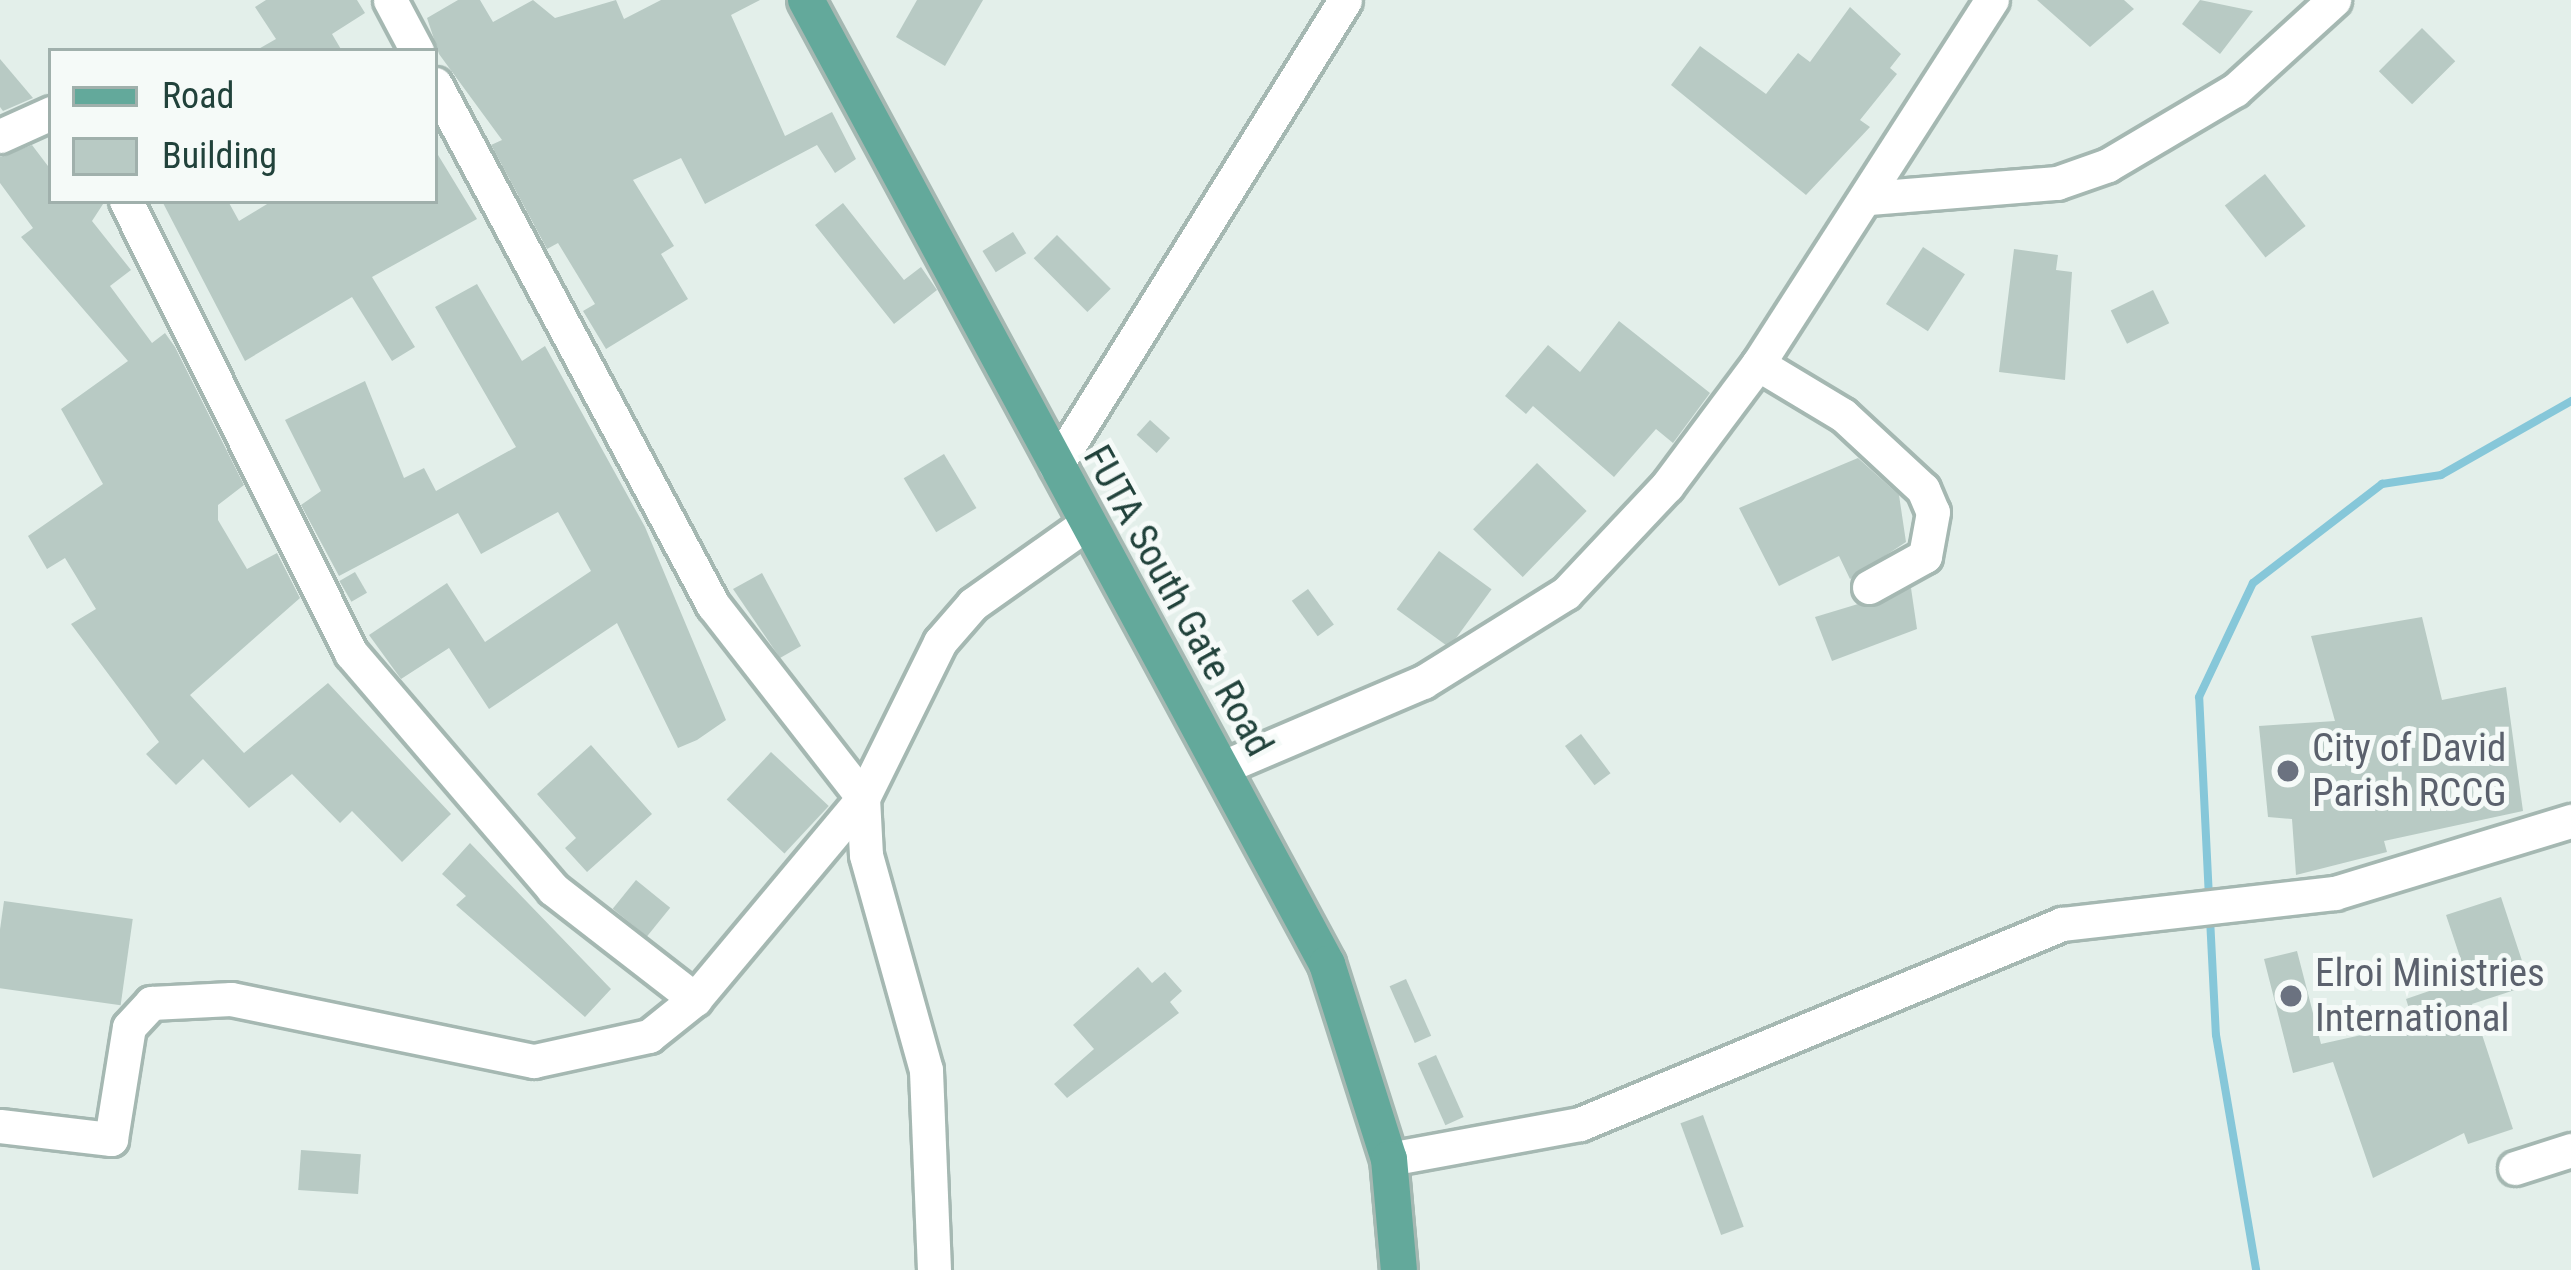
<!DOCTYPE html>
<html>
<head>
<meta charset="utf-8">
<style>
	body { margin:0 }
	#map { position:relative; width:2571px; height:1270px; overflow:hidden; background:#e3efea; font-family:"Roboto Condensed",sans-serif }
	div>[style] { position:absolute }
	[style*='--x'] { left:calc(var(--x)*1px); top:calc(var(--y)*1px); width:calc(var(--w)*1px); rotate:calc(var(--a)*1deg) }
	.stream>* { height:8px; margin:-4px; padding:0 4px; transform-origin:4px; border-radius:4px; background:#86c7d9 }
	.building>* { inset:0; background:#b8cac4; transform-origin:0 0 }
	.roads { filter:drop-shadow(3px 0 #a5b8b2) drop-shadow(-3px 0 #a5b8b2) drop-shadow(0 3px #a5b8b2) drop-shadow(0 -3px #a5b8b2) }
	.minor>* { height:33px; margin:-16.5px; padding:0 16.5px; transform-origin:16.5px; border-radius:16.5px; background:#fff }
	.major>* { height:36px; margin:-18px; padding:0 18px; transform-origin:18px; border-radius:18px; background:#63a99b }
	.dots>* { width:33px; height:33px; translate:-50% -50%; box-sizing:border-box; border:6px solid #f5faf8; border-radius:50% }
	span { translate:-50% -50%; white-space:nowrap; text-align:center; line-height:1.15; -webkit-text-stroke:10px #f5faf8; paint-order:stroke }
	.street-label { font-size:39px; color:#21423b }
	.worship-label { font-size:39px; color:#5b616d }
	.left { translate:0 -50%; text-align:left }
	.legend { position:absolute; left:48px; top:48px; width:390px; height:156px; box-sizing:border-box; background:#f5faf8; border:3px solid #a0b0ac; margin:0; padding:15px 21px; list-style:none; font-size:36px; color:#21423b }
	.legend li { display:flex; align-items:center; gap:24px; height:60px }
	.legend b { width:60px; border:3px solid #a0b0ac }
</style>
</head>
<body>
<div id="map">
	<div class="stream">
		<div style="--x:2209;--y:898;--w:201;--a:-92.8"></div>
		<div style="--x:2199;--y:697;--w:126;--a:-64.7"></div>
		<div style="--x:2253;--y:583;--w:163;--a:-37.5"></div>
		<div style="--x:2382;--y:484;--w:60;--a:-8.7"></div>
		<div style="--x:2441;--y:475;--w:150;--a:-29.6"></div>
		<div style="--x:2210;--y:918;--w:117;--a:87.1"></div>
		<div style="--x:2216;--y:1035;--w:238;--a:80.3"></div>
	</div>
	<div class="building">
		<div style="clip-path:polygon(266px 0,357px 0,365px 13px,332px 34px,342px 51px,255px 51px,276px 39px,255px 7px)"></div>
		<div style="clip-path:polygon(458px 0,480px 0,493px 22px,533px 0,555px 18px,616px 0,624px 19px,661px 0,760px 0,731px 15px,785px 136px,832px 112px,856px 159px,835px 173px,817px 145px,705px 204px,681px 158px,633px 180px,674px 246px,661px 254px,688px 299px,606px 349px,583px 311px,595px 304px,558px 243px,547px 249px,491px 145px,502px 140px,439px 54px,427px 18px)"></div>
		<div style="clip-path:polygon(917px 0,983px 0,945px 66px,896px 37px)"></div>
		<div style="clip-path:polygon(2037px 0,2124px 0,2134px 9px,2090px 47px)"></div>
		<div style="clip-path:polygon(2200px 0,2253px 11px,2220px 54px,2182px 24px)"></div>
		<div style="clip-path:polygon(1850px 7px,1901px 54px,1890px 68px,1897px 74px,1860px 120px,1870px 127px,1806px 195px,1671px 85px,1700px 46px,1766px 94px,1798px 53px,1810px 62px)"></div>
		<div style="left:2422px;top:28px;width:47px;height:61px;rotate:45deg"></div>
		<div style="clip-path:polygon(0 59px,33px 98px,3px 111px,0 107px)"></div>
		<div style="clip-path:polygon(32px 145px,51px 170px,51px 201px,105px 201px,92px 221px,131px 270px,110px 286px,152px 343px,165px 333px,175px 347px,244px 485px,218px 505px,218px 520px,247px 569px,277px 553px,300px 598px,190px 695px,244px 753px,328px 683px,451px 814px,402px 862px,352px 811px,340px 823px,292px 774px,249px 808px,203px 759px,176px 785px,146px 754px,159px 742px,71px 624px,96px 609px,65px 558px,47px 569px,28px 536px,103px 484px,61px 409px,128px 361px,21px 237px,33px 228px,0 183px,0 157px)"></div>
		<div style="clip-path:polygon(435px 150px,477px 219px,372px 277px,415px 347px,392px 361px,352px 297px,245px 361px,162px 201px,228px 201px,239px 221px,272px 201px,435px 201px)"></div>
		<div style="left:2265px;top:174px;width:66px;height:51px;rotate:52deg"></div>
		<div style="clip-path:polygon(843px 203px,904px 280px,921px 267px,937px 290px,894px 324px,815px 225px)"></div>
		<div style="left:1013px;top:232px;width:25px;height:36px;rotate:58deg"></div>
		<div style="left:1057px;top:235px;width:76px;height:33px;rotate:45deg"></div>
		<div style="left:1923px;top:247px;width:50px;height:68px;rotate:33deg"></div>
		<div style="clip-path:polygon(2014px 249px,2058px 255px,2056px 270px,2072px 272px,2065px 380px,1999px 372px)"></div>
		<div style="clip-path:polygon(477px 284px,522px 361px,545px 346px,645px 527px,726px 720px,697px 740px,678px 748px,617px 623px,489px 709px,449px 648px,401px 679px,369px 635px,447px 583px,485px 642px,591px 571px,558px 512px,481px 554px,458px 513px,339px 576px,301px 505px,321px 491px,285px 420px,365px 381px,404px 478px,424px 468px,436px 491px,516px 447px,435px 307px)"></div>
		<div style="left:2153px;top:290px;width:37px;height:47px;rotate:64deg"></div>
		<div style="clip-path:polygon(1619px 321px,1710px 393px,1673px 443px,1656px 429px,1614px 477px,1533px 406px,1526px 414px,1505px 396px,1548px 345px,1580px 372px)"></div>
		<div style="left:1150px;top:420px;width:27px;height:20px;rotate:42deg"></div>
		<div style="left:944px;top:454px;width:63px;height:47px;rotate:59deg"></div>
		<div style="clip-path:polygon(1858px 458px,1899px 495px,1906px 542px,1850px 579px,1839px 556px,1779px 586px,1739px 508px)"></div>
		<div style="left:1537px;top:463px;width:69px;height:92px;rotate:44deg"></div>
		<div style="left:1439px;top:551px;width:65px;height:72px;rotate:36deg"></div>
		<div style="left:355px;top:572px;width:24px;height:18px;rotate:60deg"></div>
		<div style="clip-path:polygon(762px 573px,801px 646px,780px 658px,733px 589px)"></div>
		<div style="clip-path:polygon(1911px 588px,1917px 629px,1832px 661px,1815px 617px)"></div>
		<div style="left:1308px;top:589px;width:44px;height:20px;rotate:54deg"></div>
		<div style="clip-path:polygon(2422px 617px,2442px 700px,2506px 687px,2523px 811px,2384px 841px,2387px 852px,2296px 875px,2292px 819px,2268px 817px,2259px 726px,2335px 721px,2311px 636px)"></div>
		<div style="left:1581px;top:734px;width:49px;height:20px;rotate:53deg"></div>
		<div style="clip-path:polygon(591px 745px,652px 814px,587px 872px,565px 848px,576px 838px,537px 794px)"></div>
		<div style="left:771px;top:752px;width:79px;height:65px;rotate:43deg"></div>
		<div style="clip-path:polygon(470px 843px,611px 989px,585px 1017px,456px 905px,466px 896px,442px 874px)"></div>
		<div style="left:636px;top:880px;width:44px;height:37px;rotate:39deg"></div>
		<div style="clip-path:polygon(2501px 897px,2530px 985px,2472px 1004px,2513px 1129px,2468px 1144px,2464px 1133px,2373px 1178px,2333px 1062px,2293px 1073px,2264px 959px,2297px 951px,2321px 1044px,2366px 1034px,2411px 1015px,2406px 999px,2467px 978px,2446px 915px)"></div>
		<div style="left:4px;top:901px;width:130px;height:87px;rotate:8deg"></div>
		<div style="clip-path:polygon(1138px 967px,1152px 983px,1165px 972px,1182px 991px,1170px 1002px,1179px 1013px,1067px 1098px,1054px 1084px,1094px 1049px,1073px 1025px)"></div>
		<div style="left:1406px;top:979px;width:62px;height:18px;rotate:66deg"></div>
		<div style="left:1436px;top:1055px;width:68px;height:20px;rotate:66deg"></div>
		<div style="left:1703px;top:1115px;width:119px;height:24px;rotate:70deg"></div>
		<div style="left:301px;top:1150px;width:60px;height:40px;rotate:4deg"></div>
	</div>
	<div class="roads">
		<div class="minor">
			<div style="--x:390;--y:0;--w:58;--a:62.1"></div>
			<div style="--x:435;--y:84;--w:591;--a:61.92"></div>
			<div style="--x:713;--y:605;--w:244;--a:52.1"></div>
			<div style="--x:0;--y:136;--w:56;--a:-24.3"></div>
			<div style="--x:1869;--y:198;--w:189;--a:-4.6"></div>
			<div style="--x:2057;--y:183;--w:54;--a:-19.4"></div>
			<div style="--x:2108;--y:165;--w:147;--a:-30.6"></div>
			<div style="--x:2235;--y:90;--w:134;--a:-42.3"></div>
			<div style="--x:126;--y:201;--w:505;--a:63.54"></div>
			<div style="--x:351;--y:653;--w:311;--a:49.4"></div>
			<div style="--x:553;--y:889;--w:180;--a:37.8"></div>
			<div style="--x:1758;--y:364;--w:99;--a:31"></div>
			<div style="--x:1843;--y:415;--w:109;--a:42.8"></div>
			<div style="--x:1923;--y:489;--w:25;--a:67"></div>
			<div style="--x:1933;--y:512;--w:45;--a:100.3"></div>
			<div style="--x:1925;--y:556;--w:64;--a:151"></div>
			<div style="--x:1056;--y:466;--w:548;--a:-58.19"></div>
			<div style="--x:1221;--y:768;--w:220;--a:-23.1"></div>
			<div style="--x:1423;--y:682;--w:168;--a:-31.9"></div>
			<div style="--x:1566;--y:593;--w:147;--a:-46.7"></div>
			<div style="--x:1667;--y:486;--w:152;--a:-53.3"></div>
			<div style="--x:1758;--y:364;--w:433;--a:-57.3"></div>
			<div style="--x:0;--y:1126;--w:112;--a:6.7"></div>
			<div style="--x:111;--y:1139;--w:113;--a:-80.9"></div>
			<div style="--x:129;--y:1027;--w:33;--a:-47"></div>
			<div style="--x:151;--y:1003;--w:80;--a:-2.9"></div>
			<div style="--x:231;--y:999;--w:309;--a:11.6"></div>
			<div style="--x:534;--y:1061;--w:118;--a:-12.3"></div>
			<div style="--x:649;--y:1036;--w:59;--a:-38.8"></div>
			<div style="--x:695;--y:999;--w:262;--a:-50.1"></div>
			<div style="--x:1389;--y:1159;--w:194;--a:-10.4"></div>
			<div style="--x:1580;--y:1124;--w:522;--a:-22.54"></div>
			<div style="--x:2062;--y:924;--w:275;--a:-6.5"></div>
			<div style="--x:2335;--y:893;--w:247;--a:-17"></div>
			<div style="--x:2515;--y:1168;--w:59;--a:-17.8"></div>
			<div style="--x:934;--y:1270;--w:200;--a:-92.3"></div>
			<div style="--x:926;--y:1070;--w:223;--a:-105.6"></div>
			<div style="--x:866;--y:855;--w:57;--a:-93"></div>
			<div style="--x:863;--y:798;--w:174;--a:-63.7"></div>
			<div style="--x:940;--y:642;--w:50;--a:-49"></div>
			<div style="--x:973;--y:604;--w:138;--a:-35.3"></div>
		</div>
		<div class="major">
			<div style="--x:806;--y:0;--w:1096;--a:61.61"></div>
			<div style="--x:1327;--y:964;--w:205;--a:72.4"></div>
			<div style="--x:1389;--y:1159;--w:111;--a:84.9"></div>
		</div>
	</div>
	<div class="dots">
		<div style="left:2288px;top:771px;background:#6b7280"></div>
		<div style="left:2291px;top:996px;background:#6b7280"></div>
	</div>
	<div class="street-label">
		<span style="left:1178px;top:601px;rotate:61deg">FUTA South Gate Road</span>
	</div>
	<div class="worship-label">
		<span class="left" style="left:2312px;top:771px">City of David<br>Parish RCCG</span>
		<span class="left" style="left:2315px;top:996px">Elroi Ministries<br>International</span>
	</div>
	<ul class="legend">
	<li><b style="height:15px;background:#63a99b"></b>Road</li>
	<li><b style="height:33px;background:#b8cac4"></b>Building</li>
	</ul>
</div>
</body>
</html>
